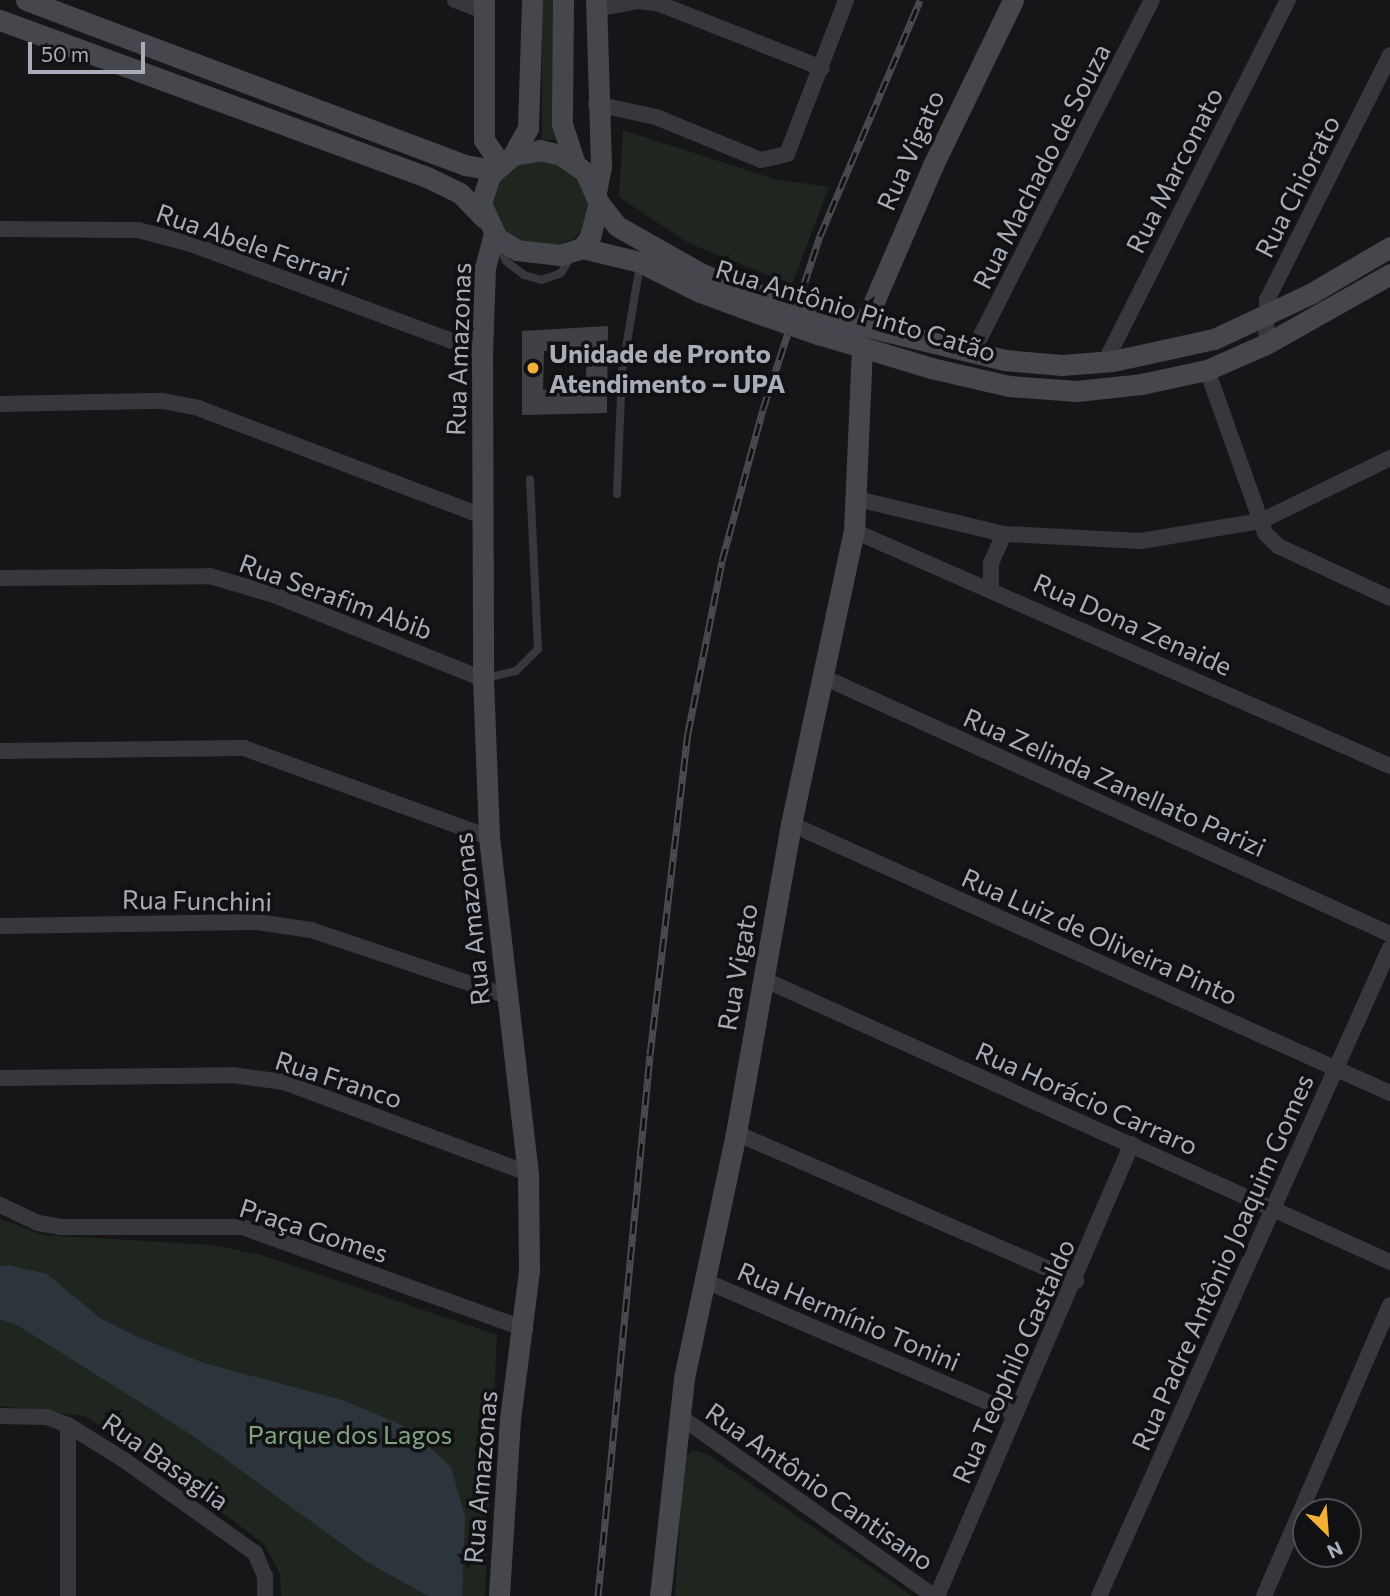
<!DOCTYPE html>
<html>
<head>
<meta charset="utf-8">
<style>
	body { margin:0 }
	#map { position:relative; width:1390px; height:1596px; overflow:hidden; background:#161618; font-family:Commissioner,sans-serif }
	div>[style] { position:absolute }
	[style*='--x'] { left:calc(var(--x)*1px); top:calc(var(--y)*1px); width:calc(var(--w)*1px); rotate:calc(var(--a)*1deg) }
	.green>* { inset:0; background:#1e261f; transform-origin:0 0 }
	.water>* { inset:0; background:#2c353c }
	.building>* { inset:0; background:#404145 }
	.lane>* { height:8px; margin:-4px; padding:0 4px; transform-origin:4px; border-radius:4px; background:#37383d }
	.street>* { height:16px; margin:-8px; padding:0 8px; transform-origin:8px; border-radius:8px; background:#37383d }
	.secondary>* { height:21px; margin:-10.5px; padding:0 10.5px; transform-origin:10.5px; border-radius:10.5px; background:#45474d }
	.rail>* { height:7px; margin-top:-3.5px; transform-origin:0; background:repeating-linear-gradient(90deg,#111113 0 13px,#4a4c52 0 26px); box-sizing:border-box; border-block:2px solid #4a4c52 }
	.secondary-bridge>* { height:21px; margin:-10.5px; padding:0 10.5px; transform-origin:10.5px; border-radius:10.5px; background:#45474d }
	.dots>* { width:19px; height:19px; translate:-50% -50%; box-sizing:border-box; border:4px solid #111113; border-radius:50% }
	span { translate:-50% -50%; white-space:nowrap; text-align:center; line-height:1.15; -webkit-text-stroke:7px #111113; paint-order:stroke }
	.street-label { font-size:26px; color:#a8adb8 }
	.poi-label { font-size:26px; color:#a8adb8; font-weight:700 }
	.left { translate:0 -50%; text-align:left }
	.park-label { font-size:26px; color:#7fa381 }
	.north { position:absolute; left:1292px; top:1498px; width:70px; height:70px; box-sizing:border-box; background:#111113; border:2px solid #4d4f55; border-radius:50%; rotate:155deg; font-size:19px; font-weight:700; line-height:28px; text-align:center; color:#a8adb8 }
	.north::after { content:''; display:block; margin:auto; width:24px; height:32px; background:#f2b134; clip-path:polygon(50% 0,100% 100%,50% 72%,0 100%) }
	.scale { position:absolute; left:28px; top:42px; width:117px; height:32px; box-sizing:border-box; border:4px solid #a8adb8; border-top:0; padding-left:9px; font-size:21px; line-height:24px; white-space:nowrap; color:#a8adb8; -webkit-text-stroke:5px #111113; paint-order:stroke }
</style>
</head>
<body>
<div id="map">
	<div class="green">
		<div style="left:542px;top:0;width:14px;height:140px"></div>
		<div style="clip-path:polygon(623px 130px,774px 179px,829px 187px,792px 284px,690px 244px,619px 197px)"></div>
		<div style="clip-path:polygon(526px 157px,572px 168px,590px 195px,586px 226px,575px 238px,558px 246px,519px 240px,504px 232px,490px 203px,500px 171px)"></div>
		<div style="clip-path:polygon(0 1219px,43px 1235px,213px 1245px,261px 1255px,497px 1335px,485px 1596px,281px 1596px,280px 1574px,264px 1544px,138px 1449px,84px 1416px,0 1406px)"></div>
		<div style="clip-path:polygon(693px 1450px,709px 1455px,912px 1596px,675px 1596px,684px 1458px)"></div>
	</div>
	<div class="water">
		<div style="clip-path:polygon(9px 1265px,47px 1274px,100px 1318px,138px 1337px,204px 1363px,342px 1400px,409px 1428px,451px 1467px,465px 1516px,462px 1596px,428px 1596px,367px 1562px,195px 1437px,19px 1326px,0 1319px,0 1266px)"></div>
	</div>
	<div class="building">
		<div style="clip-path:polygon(evenodd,608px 326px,607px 413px,522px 415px,522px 331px,608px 326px,588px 348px,585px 387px,543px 390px,544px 351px,588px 348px)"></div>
	</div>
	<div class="lane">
		<div style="--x:499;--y:244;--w:18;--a:68"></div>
		<div style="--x:506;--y:261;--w:23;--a:38"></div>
		<div style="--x:524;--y:275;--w:18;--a:16"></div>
		<div style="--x:541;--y:280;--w:21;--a:-19"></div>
		<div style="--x:561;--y:273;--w:19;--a:-58"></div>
		<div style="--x:617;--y:494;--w:122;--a:-87.7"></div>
		<div style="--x:622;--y:372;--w:109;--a:-80.5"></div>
		<div style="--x:483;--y:679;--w:34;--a:-14"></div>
		<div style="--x:516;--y:671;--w:31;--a:-45"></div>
		<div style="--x:538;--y:649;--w:170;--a:-92.7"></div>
	</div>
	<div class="street">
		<div style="--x:455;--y:0;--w:31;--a:21"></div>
		<div style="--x:596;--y:9;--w:44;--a:-10.5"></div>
		<div style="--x:639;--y:1;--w:21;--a:8"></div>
		<div style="--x:660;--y:4;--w:174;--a:21.6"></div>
		<div style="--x:596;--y:104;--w:61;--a:12.2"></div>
		<div style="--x:656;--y:117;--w:113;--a:22.3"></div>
		<div style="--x:761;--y:160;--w:27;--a:-13"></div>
		<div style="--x:787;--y:154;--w:165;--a:-69"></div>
		<div style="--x:0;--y:229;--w:138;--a:0.4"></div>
		<div style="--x:138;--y:230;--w:55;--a:14.8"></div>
		<div style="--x:191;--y:244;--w:310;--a:20.4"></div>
		<div style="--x:1266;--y:344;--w:44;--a:-88.7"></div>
		<div style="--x:1267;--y:300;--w:274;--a:-63.3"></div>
		<div style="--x:972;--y:353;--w:396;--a:-63"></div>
		<div style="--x:1105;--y:362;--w:406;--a:-63.2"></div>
		<div style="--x:1207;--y:370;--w:173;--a:70.4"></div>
		<div style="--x:1265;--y:533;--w:18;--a:45"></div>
		<div style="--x:1278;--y:546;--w:123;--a:24.9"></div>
		<div style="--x:0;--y:404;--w:163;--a:-1.1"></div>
		<div style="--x:163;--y:401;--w:36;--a:11"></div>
		<div style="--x:198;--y:408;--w:304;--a:20.8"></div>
		<div style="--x:857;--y:499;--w:151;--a:13.4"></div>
		<div style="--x:1004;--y:534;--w:137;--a:2.9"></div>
		<div style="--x:1141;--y:541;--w:122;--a:-9.5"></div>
		<div style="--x:1261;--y:521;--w:144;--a:-26"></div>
		<div style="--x:854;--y:531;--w:585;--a:23.67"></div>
		<div style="--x:0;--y:578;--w:210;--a:-0.5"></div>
		<div style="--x:210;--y:576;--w:67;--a:16.5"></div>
		<div style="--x:274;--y:595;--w:225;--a:21.9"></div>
		<div style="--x:991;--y:588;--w:25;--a:-90"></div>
		<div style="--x:991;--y:563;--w:32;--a:-66"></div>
		<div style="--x:821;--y:676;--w:625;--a:24.39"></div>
		<div style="--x:0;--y:751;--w:244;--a:-0.7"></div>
		<div style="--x:244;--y:748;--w:261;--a:20"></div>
		<div style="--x:791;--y:824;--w:657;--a:24.18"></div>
		<div style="--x:0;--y:926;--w:257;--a:-0.9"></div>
		<div style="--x:257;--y:922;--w:55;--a:8.4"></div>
		<div style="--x:311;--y:930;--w:207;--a:18.6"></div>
		<div style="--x:763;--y:979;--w:688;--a:24.29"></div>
		<div style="--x:0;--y:1078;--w:232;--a:-0.7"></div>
		<div style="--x:232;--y:1075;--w:52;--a:7.7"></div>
		<div style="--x:284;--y:1082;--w:260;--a:20.5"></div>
		<div style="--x:736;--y:1133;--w:371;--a:23.5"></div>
		<div style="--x:0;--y:1205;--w:42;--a:25.3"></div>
		<div style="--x:38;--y:1223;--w:23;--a:10"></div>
		<div style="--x:61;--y:1227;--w:181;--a:0"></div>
		<div style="--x:242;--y:1227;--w:301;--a:19.8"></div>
		<div style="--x:703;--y:1280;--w:340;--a:23.2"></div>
		<div style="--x:678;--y:1415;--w:314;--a:35.3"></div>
		<div style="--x:0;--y:1416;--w:47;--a:1.2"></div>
		<div style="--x:47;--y:1417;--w:22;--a:21"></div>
		<div style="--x:68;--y:1425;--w:66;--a:32"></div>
		<div style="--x:124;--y:1460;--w:161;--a:35.4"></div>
		<div style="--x:255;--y:1553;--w:25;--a:67"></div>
		<div style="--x:265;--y:1576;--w:20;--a:90"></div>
		<div style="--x:68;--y:1596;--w:171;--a:-90"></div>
		<div style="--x:937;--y:1596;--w:492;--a:-66.7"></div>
		<div style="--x:1099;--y:1596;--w:710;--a:-65.82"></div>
		<div style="--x:1264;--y:1596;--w:317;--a:-66.6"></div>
	</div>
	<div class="secondary">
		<div style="--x:26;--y:0;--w:469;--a:20.6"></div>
		<div style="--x:465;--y:165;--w:29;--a:10"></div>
		<div style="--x:484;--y:0;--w:140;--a:90"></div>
		<div style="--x:484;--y:140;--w:28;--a:55"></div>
		<div style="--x:563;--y:0;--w:124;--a:90.5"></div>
		<div style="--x:562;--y:124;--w:40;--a:72"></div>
		<div style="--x:0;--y:20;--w:455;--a:20.2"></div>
		<div style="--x:427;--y:177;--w:37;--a:26"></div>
		<div style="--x:460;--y:193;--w:35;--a:46"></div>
		<div style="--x:513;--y:155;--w:31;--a:-61"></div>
		<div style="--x:528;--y:128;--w:128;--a:-88.2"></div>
		<div style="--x:596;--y:192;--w:26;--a:-79"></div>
		<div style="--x:601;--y:166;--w:166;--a:-91.7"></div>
		<div style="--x:599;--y:203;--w:35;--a:105"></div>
		<div style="--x:590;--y:237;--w:14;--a:126"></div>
		<div style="--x:582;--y:248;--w:23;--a:162"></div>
		<div style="--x:560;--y:255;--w:43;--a:-173.4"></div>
		<div style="--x:517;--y:250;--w:23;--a:-149"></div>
		<div style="--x:497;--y:238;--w:38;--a:-115"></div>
		<div style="--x:481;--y:203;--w:29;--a:-72"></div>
		<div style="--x:490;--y:175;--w:30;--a:-41"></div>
		<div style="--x:513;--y:155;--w:27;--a:-10"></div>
		<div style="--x:540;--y:150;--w:22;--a:13"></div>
		<div style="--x:561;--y:155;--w:29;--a:35"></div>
		<div style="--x:585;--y:172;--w:34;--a:66"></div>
		<div style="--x:599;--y:203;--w:29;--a:52"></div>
		<div style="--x:617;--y:226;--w:98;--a:29.5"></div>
		<div style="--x:702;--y:274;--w:70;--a:20"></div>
		<div style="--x:494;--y:234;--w:35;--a:105"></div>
		<div style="--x:485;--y:268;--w:84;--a:92"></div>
		<div style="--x:482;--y:352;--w:327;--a:89.8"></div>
		<div style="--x:483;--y:679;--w:158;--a:87.8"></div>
		<div style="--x:489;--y:837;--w:338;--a:83.4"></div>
		<div style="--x:528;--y:1173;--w:98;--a:89.4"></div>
		<div style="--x:529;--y:1271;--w:149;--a:97.3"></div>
		<div style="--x:510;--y:1419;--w:177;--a:93.6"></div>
		<div style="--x:582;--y:248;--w:60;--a:13.6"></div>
		<div style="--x:640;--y:262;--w:67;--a:26.6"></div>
		<div style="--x:700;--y:292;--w:67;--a:20.1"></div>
		<div style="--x:823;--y:316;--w:187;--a:13.6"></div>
		<div style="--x:1005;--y:360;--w:57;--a:5"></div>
		<div style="--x:1062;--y:365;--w:51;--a:-4.5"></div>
		<div style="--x:1113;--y:361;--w:103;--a:-12.3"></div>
		<div style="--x:1214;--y:339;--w:106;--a:-25.1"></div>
		<div style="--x:1310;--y:294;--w:93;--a:-30.4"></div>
		<div style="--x:863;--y:327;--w:176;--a:-66.6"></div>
		<div style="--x:933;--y:165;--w:183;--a:-64.1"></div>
		<div style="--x:818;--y:334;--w:118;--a:16.7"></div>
		<div style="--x:931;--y:368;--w:80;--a:13"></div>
		<div style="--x:1009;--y:386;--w:68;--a:4.2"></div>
		<div style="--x:1077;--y:391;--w:64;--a:-6.2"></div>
		<div style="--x:1141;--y:384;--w:67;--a:-12"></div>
		<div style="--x:1207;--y:370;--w:64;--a:-23.8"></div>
		<div style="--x:1266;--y:344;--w:142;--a:-29.4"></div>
		<div style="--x:660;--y:1596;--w:219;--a:-83.7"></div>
		<div style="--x:684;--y:1378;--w:250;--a:-78"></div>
		<div style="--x:736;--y:1133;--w:314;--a:-79.9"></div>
		<div style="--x:791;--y:824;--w:300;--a:-77.9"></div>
		<div style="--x:854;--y:531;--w:184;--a:-87.5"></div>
	</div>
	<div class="rail">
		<div style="--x:598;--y:1596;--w:543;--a:-84.51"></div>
		<div style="--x:650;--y:1055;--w:324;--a:-83.3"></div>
		<div style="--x:688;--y:733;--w:175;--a:-78.8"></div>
		<div style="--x:722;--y:561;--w:157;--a:-74.9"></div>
		<div style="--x:763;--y:409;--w:182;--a:-71.8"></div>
		<div style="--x:820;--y:236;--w:256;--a:-67"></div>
	</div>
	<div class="secondary-bridge">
		<div style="--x:768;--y:298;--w:58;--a:18.1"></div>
		<div style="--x:763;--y:315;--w:58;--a:19.1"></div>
	</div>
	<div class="dots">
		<div style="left:533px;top:368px;background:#f2b134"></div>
	</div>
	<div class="street-label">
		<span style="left:910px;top:150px;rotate:-66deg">Rua Vigato</span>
		<span style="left:1041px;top:166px;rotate:-63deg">Rua Machado de Souza</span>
		<span style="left:1174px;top:170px;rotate:-63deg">Rua Marconato</span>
		<span style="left:1297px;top:186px;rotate:-63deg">Rua Chiorato</span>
		<span style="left:253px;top:244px;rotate:19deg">Rua Abele Ferrari</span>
		<span style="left:856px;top:310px;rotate:17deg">Rua Antônio Pinto Catão</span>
		<span style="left:458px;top:349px;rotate:-88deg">Rua Amazonas</span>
		<span style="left:336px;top:596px;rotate:20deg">Rua Serafim Abib</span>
		<span style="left:1133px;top:624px;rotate:24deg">Rua Dona Zenaide</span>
		<span style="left:1115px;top:782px;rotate:24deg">Rua Zelinda Zanellato Parizi</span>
		<span style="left:197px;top:900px;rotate:1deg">Rua Funchini</span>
		<span style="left:471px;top:919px;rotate:-96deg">Rua Amazonas</span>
		<span style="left:1100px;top:936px;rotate:24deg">Rua Luiz de Oliveira Pinto</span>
		<span style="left:737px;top:967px;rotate:-80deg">Rua Vigato</span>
		<span style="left:339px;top:1079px;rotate:18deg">Rua Franco</span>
		<span style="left:1087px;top:1098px;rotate:24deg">Rua Horácio Carraro</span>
		<span style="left:314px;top:1230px;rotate:18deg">Praça Gomes</span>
		<span style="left:1222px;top:1262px;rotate:-66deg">Rua Padre Antônio Joaquim Gomes</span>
		<span style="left:849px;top:1316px;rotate:23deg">Rua Hermínio Tonini</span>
		<span style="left:1013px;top:1361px;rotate:-66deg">Rua Teophilo Gastaldo</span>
		<span style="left:166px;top:1461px;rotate:35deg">Rua Basaglia</span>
		<span style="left:480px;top:1477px;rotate:-85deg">Rua Amazonas</span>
		<span style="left:820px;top:1486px;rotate:35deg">Rua Antônio Cantisano</span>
	</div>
	<div class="poi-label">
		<span class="left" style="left:549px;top:368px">Unidade de Pronto<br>Atendimento – UPA</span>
	</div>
	<div class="park-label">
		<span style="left:350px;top:1434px">Parque dos Lagos</span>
	</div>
	<div class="north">N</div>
	<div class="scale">50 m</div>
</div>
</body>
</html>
